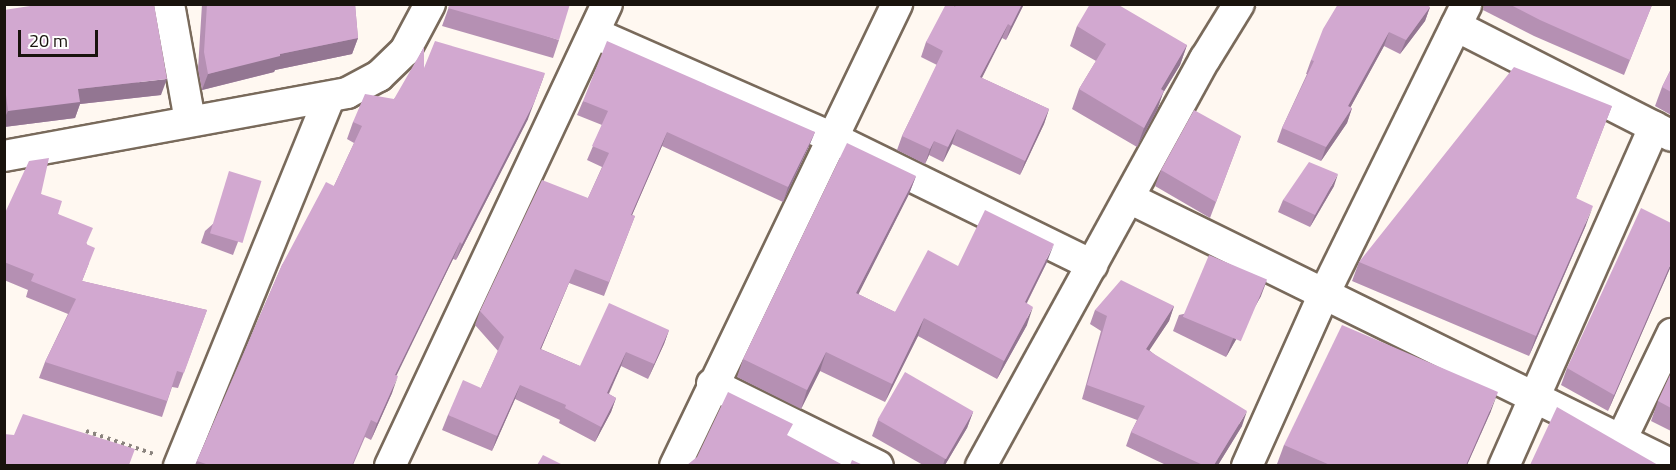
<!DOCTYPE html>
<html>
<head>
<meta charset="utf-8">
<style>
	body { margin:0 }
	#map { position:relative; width:1676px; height:470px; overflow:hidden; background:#fff8f1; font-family:"Titillium Web",sans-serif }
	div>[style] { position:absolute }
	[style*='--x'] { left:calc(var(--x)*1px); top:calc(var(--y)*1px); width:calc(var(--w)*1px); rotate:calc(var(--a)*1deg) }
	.path>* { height:4px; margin-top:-2px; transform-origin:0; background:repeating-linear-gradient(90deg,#8a837d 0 3px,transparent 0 7.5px) }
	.roads { filter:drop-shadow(2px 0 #796a5b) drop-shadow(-2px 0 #796a5b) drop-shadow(0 2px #796a5b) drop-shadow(0 -2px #796a5b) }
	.minor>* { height:30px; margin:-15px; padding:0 15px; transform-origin:15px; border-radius:15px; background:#fff }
	.wall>* { inset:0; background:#b590b3 }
	.shaded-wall>* { inset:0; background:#937692 }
	.building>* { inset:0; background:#d2a8d0; transform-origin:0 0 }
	span { translate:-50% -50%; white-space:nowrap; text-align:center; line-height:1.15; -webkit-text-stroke:5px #fff; paint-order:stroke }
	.frame { position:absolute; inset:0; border:6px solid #19130d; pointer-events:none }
	.scale { position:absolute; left:18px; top:30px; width:80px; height:27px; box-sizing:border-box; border:3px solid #19130d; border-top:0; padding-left:8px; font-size:18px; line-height:21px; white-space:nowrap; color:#19130d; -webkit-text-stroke:4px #fff; paint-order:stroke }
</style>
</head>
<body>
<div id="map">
	<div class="path">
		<div style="--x:86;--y:431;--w:72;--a:18.7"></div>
	</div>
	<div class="roads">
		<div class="minor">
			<div style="--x:169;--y:4;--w:119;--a:79.8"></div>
			<div style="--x:1456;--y:26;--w:242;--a:27"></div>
			<div style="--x:594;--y:33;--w:259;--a:23.7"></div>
			<div style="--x:831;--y:137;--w:291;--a:26.1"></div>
			<div style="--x:4;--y:156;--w:349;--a:-10.4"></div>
			<div style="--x:347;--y:93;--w:36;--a:-28"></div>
			<div style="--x:379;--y:76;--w:36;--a:-44"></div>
			<div style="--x:405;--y:51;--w:53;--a:-62"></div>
			<div style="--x:1129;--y:198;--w:605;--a:26.18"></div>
			<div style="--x:712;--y:384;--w:185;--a:26.3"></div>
			<div style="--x:1621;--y:440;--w:118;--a:-64.3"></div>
			<div style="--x:179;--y:466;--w:397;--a:-67.8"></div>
			<div style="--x:390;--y:466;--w:510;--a:-64.84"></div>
			<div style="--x:675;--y:466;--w:513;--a:-64.33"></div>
			<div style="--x:981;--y:466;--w:465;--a:-61.2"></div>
			<div style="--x:1205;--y:59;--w:65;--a:-58.3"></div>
			<div style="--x:1247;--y:466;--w:188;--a:-65.9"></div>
			<div style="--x:1324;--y:294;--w:323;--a:-63.8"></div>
			<div style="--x:1504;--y:466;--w:371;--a:-66.1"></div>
		</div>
	</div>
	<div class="wall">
		<div style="clip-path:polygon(202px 4px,355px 4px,358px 38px,352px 54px,275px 70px,274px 72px,202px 90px,198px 69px)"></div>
		<div style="clip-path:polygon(450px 4px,559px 40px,553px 58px,442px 26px)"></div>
		<div style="clip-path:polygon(956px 4px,1024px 4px,1006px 40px,1002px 38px,982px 78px,1049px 109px,1044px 124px,1020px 175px,952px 144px,943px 162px,929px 155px,925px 164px,897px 150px,902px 136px,937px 65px,921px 57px,926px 42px)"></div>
		<div style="clip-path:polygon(1484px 4px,1652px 5px,1624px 75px,1534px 36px,1483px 10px)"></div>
		<div style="clip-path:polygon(1430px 7px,1425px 21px,1400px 54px,1384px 46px,1350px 108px,1352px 108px,1347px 123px,1321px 161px,1277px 142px,1282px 128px,1307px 74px,1306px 74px,1311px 60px)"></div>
		<div style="clip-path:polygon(4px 10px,161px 95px,80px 104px,75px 118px,4px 127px)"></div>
		<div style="clip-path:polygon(1077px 26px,1187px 45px,1180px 65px,1163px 93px,1157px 110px,1137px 147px,1072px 109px,1079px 89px,1096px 61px,1070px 46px)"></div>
		<div style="clip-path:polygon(424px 68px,528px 119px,456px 260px,453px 259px,396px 375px,392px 393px,371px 440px,365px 437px,353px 465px,195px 465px,282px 265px,334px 186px,354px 143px,347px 139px,353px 122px,394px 99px)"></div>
		<div style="clip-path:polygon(1671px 69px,1671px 115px,1655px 106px,1662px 87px)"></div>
		<div style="clip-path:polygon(583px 101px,815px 132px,809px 146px,783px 202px,662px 146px,632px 215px,635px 216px,604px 296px,569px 283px,541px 349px,580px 366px,669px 330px,664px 344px,648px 379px,621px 366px,609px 394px,616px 398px,611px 412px,595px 442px,559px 423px,560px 420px,515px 399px,492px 451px,442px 430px,448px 415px,481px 388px,498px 351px,475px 325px,480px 311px,588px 198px,602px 167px,587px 160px,602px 125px,577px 115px)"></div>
		<div style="clip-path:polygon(1612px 106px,1576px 198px,1586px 225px,1529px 356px,1352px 281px,1359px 262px)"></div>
		<div style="clip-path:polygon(1241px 136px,1210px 218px,1155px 186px,1161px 170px)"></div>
		<div style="clip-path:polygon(916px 176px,909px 194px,858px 294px,895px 312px,958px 266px,1047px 262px,1027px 303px,1027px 325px,997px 379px,918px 336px,885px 402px,820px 371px,801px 409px,737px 377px,743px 359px)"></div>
		<div style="clip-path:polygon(261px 181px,233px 255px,201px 243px,205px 231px)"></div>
		<div style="clip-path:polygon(1334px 186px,1310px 227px,1278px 212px,1283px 200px)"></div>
		<div style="clip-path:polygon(41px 194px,58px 214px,87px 244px,89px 263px,82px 281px,207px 310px,178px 388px,172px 387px,162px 417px,39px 378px,45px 362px,68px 314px,26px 297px,28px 290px,4px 280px,4px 215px)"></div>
		<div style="clip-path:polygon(1671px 266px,1608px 411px,1561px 385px,1567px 368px)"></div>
		<div style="clip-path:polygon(1261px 296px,1226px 357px,1173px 331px,1179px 315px)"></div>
		<div style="clip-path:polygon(1174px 306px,1169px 321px,1149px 350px,1242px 426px,1218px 465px,1166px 465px,1126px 446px,1131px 432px,1137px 420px,1082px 399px,1101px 331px,1090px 324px,1095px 310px)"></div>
		<div style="clip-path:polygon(1671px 373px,1671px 431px,1651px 421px,1658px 401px)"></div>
		<div style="clip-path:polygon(1491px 411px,1467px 465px,1279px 465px,1277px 464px,1284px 445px)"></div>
		<div style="clip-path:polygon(973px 412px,967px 428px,945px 465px,923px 465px,872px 436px,878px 420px)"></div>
	</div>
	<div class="shaded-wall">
		<div style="clip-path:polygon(1022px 4px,1024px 4px,1006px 40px,1011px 26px)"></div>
		<div style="clip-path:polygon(1430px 7px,1425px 21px,1400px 54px,1406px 40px)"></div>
		<div style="clip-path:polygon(1008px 24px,1002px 38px,975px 91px,980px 77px)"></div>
		<div style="clip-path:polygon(1389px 32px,1384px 46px,1343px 121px,1348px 106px)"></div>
		<div style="clip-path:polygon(358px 38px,352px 54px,275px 70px,274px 72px,202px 90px,208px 74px,280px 54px)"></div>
		<div style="clip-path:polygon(1187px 45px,1180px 65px,1163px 93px,1157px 110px,1137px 147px,1144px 128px,1161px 89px)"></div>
		<div style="clip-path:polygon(545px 73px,528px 119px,456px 260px,462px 244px)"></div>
		<div style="clip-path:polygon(167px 79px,161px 95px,80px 104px,75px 118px,4px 127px,4px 119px,8px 111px,78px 89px)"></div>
		<div style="clip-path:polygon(1352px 108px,1347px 123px,1321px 161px,1326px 147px)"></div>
		<div style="clip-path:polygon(1049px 109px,1044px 124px,1020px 175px,1025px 161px)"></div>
		<div style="clip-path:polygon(957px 129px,952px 144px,943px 162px,948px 147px)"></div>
		<div style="clip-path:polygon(667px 132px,662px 146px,626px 229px,631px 215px)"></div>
		<div style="clip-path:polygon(815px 132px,809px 146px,783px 202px,788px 187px)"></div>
		<div style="clip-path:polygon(934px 141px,929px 155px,925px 164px,930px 149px)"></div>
		<div style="clip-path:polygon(1338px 174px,1334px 186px,1310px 227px,1315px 215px)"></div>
		<div style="clip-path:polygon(916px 176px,909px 194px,850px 311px,856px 293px)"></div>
		<div style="clip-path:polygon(1593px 206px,1586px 225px,1529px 356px,1536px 336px)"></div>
		<div style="clip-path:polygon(460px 242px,453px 259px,389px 391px,395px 375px)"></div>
		<div style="clip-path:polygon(1054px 244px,1047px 262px,1018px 320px,1025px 302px)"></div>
		<div style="clip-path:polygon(1671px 263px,1671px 266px,1608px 411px,1614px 395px)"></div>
		<div style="clip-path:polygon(575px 269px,569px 283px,535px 363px,540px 349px)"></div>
		<div style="clip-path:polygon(1267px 280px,1261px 296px,1226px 357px,1232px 341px)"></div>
		<div style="clip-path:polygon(1174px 306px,1169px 321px,1141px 363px,1146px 349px)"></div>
		<div style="clip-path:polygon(1033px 307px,1027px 325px,997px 379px,1004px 361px)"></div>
		<div style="clip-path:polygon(924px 318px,918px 336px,885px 402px,892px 384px)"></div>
		<div style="clip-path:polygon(669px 330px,664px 344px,648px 379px,654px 364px)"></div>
		<div style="clip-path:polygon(626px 352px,621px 366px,602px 408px,607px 393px)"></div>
		<div style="clip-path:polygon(826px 352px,820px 371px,801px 409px,807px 390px)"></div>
		<div style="clip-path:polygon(398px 376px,392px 393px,371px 440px,377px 423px)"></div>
		<div style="clip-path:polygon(520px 385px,515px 399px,492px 451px,497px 436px)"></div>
		<div style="clip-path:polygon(1498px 392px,1491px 411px,1467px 465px,1466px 465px)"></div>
		<div style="clip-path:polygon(616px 398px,611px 412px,595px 442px,601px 427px)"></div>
		<div style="clip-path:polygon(1247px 411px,1242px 426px,1218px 465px,1214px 465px)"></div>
		<div style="clip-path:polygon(973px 412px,967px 428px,945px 465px,943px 465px,945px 459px)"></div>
	</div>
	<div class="building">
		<div style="clip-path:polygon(43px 4px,154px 4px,167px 79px,78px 89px,80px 102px,8px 111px,4px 79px,4px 10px)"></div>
		<div style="clip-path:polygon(207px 4px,355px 4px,358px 38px,280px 54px,280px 56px,208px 74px,204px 52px)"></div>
		<div style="clip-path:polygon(450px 4px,570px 4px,559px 40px,448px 8px)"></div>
		<div style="clip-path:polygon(946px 4px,951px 4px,955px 7px,956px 4px,1022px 4px,1011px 26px,1008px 24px,980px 77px,1049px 109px,1025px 161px,957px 129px,948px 147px,934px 141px,930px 149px,902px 136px,943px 51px,926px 42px)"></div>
		<div style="clip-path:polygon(1090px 4px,1117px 4px,1187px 45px,1161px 89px,1164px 91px,1144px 128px,1079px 89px,1106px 44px,1077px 26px)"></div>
		<div style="clip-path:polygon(1338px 4px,1426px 4px,1430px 7px,1406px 40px,1389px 32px,1348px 106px,1352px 108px,1326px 147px,1282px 128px,1314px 61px,1311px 60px,1323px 29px)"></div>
		<div style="clip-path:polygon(1509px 4px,1651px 4px,1652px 5px,1630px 60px,1540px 20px)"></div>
		<div style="clip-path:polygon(435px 41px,545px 73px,534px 103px,462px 244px,460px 242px,395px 375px,398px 376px,377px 423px,371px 420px,352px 465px,209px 465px,197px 461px,282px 265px,326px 182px,334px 186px,362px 126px,353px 122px,365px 94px,394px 99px,424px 47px,424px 68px)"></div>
		<div style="clip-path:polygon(607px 41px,815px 132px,788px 187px,667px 132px,631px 215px,635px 216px,609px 282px,575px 269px,540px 349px,580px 366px,609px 303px,669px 330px,654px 364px,626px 352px,607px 393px,616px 398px,601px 427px,565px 408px,566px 405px,520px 385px,497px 436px,448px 415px,463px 380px,481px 388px,504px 337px,480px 311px,542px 180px,588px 198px,609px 153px,592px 146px,608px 111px,583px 101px)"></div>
		<div style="clip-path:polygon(1514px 67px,1612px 106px,1576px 198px,1593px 206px,1536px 336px,1359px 262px)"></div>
		<div style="clip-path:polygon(1671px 69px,1671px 92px,1662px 87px)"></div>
		<div style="clip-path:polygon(1194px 110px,1241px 136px,1216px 202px,1161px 170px)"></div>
		<div style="clip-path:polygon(847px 143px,916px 176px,856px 293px,895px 312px,928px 250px,958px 266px,985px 210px,1054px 244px,1025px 302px,1033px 307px,1004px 361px,924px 318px,892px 384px,826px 352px,807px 390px,743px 359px)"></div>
		<div style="clip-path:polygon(49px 158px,41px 194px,62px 201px,58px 214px,93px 228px,86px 244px,95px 248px,82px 281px,207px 310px,184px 373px,177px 371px,167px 401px,45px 362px,76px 299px,31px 281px,34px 274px,4px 262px,4px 215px,29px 161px)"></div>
		<div style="clip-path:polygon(1309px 162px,1338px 174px,1315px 215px,1283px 200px)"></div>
		<div style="left:229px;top:171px;width:34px;height:65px;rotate:17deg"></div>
		<div style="clip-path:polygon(1641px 208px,1671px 223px,1671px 263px,1614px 395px,1567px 368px)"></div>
		<div style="left:1209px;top:255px;width:63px;height:67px;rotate:23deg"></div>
		<div style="clip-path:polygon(1121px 280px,1174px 306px,1146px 349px,1247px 411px,1214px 465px,1203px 465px,1131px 432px,1145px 406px,1087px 385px,1107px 316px,1095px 310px)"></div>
		<div style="clip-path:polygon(1342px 325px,1498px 392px,1466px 465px,1330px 465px,1284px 445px)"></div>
		<div style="left:905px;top:372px;width:79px;height:55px;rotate:30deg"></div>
		<div style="clip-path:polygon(1671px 373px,1671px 408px,1658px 401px)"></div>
		<div style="clip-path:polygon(728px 392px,793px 424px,787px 435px,843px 465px,687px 465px,697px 457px)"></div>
		<div style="clip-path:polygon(1557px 407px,1658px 465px,1530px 465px)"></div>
		<div style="clip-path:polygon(23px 414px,135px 449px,129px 465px,4px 465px,4px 434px,14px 435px)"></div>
		<div style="clip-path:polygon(543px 455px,563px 465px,537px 465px)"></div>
		<div style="clip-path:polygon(852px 460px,863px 465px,850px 465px)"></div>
	</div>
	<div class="frame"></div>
	<div class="scale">20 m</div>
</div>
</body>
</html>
